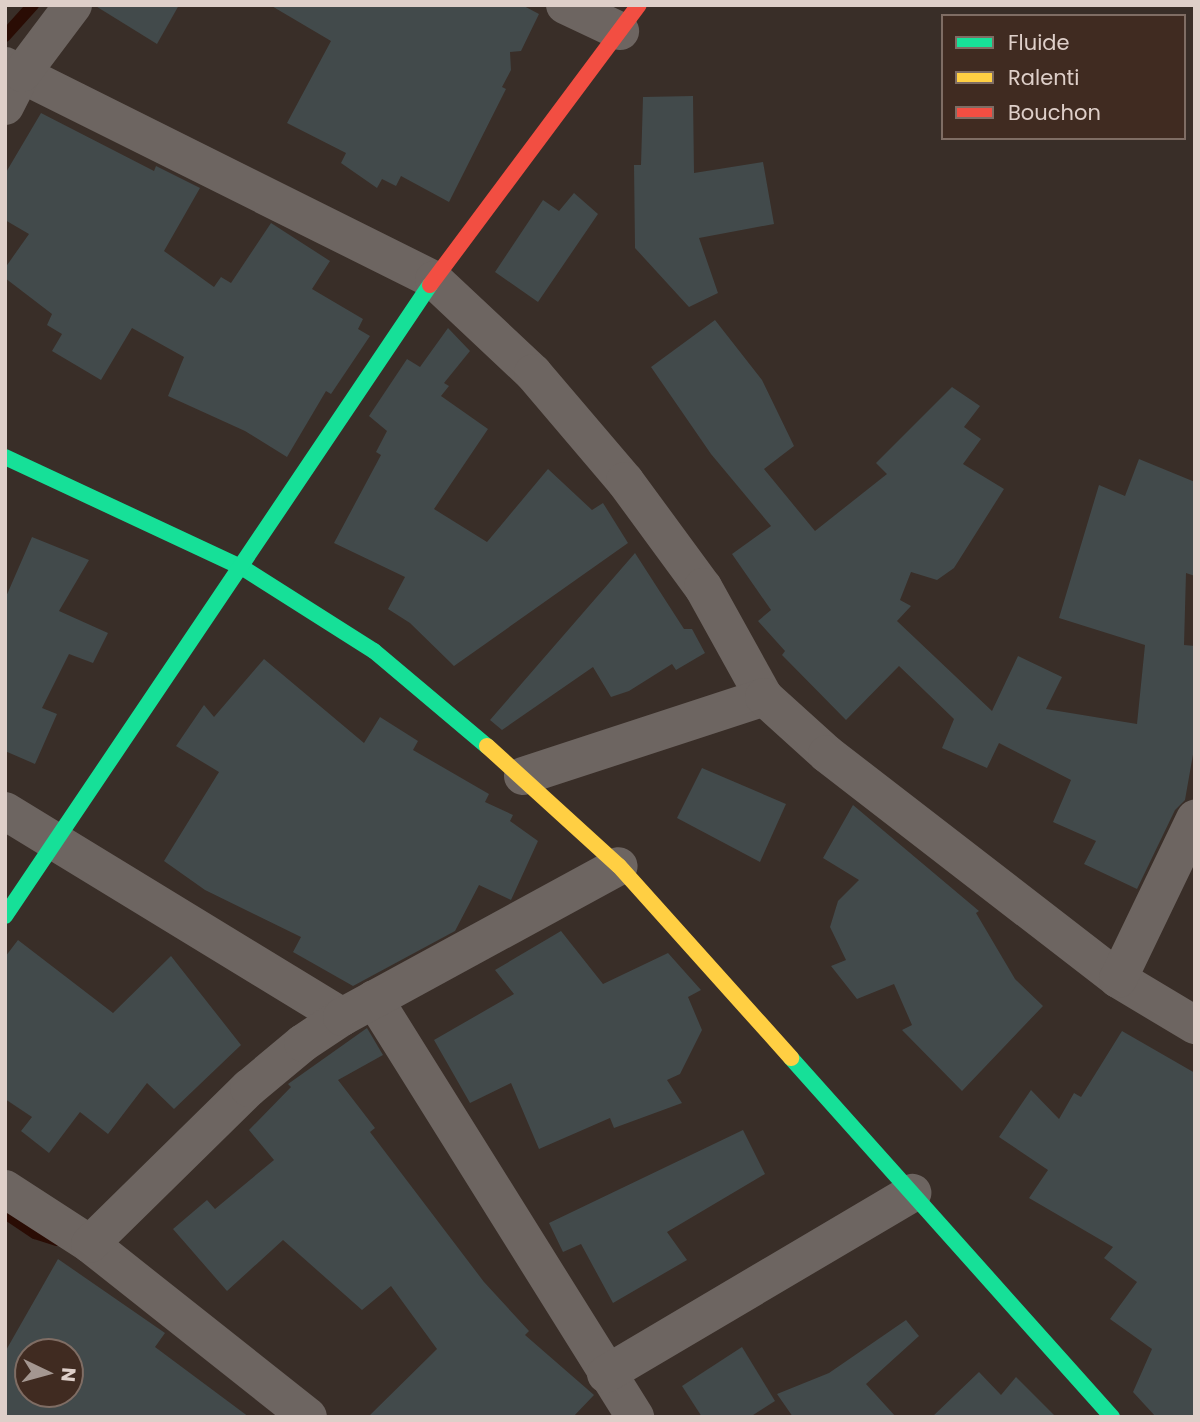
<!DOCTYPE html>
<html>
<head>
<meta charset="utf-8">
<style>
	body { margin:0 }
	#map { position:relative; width:1200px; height:1422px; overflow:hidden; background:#392e28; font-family:Poppins,sans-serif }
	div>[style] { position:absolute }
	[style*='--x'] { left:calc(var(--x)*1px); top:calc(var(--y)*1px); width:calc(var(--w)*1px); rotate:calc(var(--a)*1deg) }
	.stream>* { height:12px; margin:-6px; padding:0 6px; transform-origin:6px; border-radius:6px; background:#2a0c04 }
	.building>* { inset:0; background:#424a4b }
	.street>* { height:38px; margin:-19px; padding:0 19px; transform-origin:19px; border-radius:19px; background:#6d6561 }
	.fast>* { height:16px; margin:-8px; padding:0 8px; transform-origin:8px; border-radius:8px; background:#16e098 }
	.slow>* { height:16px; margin:-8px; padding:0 8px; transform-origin:8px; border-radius:8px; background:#ffcf43 }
	.jam>* { height:16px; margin:-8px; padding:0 8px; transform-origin:8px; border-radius:8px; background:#f24e42 }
	span { translate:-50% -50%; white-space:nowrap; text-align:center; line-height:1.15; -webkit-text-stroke:5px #402b21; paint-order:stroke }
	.frame { position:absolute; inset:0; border:7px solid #decfc9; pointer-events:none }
	.legend { position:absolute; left:941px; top:14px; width:245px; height:126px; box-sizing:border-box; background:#402b21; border:2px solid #7f6d64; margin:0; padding:9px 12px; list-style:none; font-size:21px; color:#decfc9 }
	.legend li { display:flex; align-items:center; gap:14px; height:35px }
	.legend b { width:35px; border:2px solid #7f6d64 }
	.north { position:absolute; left:14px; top:1338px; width:70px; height:70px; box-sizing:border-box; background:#402b21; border:2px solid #7f6d64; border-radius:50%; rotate:95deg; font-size:19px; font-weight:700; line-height:28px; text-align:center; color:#decfc9 }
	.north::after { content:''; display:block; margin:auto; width:24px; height:32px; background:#a49791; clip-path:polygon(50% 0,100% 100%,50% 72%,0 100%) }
</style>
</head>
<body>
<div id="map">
	<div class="stream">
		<div style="--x:5;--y:36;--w:42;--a:-47.9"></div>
		<div style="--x:5;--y:1213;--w:36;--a:34"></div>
		<div style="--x:35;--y:1233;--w:23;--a:18"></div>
	</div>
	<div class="building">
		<div style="clip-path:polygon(94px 5px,179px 5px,157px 44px)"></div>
		<div style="clip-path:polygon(270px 5px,522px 5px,539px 14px,521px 51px,510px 52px,511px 70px,502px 87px,506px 89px,449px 202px,401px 176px,396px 186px,382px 179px,377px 188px,341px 163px,346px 153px,287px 123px,331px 41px)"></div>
		<div style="clip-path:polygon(693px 96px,694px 173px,763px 162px,774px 224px,699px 238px,718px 293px,689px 307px,635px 248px,634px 165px,641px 165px,643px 97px)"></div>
		<div style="clip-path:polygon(41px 113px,154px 171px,156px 166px,200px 188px,164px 251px,214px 287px,221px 277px,231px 283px,271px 223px,330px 261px,312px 289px,363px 319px,358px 329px,370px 336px,331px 394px,326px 391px,287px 457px,245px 431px,168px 396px,184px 357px,132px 328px,101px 380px,52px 351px,62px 334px,47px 325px,52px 314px,5px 278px,5px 268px,29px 234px,5px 220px,5px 174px)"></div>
		<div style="clip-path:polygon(574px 193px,598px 214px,538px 302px,495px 272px,543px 200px,559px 211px)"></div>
		<div style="clip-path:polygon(715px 320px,762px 380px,794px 446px,764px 469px,815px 531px,887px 474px,876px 463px,952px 387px,980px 406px,964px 427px,981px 439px,963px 464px,1004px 489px,954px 568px,937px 580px,911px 572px,900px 600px,911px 606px,897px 621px,992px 711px,1018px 656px,1062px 677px,1046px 709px,1137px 724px,1145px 645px,1059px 618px,1099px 485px,1125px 496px,1139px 459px,1195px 482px,1195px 576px,1186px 573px,1184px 645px,1195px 646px,1195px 743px,1185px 800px,1175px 810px,1137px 889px,1084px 864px,1096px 841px,1053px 822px,1071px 780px,999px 743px,987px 768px,942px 748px,954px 719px,899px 666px,846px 720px,782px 655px,785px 651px,758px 621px,771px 610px,732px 554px,771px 526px,711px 454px,651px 367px)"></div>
		<div style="clip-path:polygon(448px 328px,470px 351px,444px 383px,449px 386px,441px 396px,488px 429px,434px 509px,487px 542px,548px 469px,592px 510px,603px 503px,628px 543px,454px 666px,410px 623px,388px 609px,405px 577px,334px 543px,381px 455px,376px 452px,387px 431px,369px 416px,407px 359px,420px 367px)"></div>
		<div style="clip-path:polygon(32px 537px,89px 560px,59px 611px,108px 633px,93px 663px,69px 654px,42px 708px,57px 714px,35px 764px,5px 751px,5px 599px)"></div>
		<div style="clip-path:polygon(635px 553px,684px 629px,692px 629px,705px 653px,676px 670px,672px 664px,629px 691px,611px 697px,593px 667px,502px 730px,490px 720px)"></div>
		<div style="clip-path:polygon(264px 659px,364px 743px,380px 717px,418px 741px,413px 750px,489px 794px,485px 802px,513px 815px,510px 821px,538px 841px,511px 900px,479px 885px,455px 931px,353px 986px,293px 952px,301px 937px,205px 890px,164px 861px,219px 772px,176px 746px,204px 705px,214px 717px)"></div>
		<div style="clip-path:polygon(702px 768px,786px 804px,760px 862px,677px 818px)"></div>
		<div style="clip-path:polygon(853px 805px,979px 911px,976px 913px,1015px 979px,1043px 1006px,962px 1091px,902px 1030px,912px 1025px,894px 984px,857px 999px,831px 966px,846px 960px,830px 927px,838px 901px,859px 880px,823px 858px)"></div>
		<div style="clip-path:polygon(561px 931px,603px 984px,668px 953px,701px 990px,688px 997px,702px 1030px,680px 1074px,667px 1080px,682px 1103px,614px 1128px,610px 1118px,539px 1149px,511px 1083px,470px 1103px,434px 1040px,514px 994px,495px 970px)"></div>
		<div style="clip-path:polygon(18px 940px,113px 1013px,171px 956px,241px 1045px,174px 1109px,147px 1083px,108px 1134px,80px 1112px,49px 1153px,21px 1131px,32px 1117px,5px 1099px,5px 957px)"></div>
		<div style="clip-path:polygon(367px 1028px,383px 1055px,338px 1080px,375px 1128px,370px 1132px,484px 1282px,529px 1331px,525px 1335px,594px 1395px,573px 1417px,368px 1417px,437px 1349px,391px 1286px,362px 1310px,283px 1240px,227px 1291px,173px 1229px,207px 1200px,215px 1209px,274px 1160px,249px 1130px,291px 1087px,288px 1084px)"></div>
		<div style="clip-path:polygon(1122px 1031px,1195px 1073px,1195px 1417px,1156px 1417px,1133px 1392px,1152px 1349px,1110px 1319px,1137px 1282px,1104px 1258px,1113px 1247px,1029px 1198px,1048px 1170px,999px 1137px,1031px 1090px,1059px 1119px,1074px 1093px,1081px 1097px)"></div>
		<div style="clip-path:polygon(743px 1130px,765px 1174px,667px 1232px,687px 1260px,613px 1303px,581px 1244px,563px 1252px,549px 1223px)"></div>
		<div style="clip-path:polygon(evenodd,58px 1259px,165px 1333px,155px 1347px,249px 1417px,5px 1417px,5px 1352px,58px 1259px,28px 1352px,70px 1352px,70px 1394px,28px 1394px,28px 1352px)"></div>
		<div style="clip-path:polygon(906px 1320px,919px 1336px,866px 1384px,896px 1417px,793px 1417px,777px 1394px,829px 1373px)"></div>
		<div style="clip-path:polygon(742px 1347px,775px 1401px,750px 1417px,702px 1417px,682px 1386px)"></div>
		<div style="clip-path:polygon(979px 1372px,1001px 1395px,1016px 1377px,1056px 1417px,932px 1417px)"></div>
	</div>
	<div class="street">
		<div style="--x:565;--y:5;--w:61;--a:25.3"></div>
		<div style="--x:5;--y:66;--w:479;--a:26.5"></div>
		<div style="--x:434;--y:280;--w:136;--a:43.2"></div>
		<div style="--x:533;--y:373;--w:142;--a:49.6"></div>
		<div style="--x:625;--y:481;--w:132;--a:53.7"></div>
		<div style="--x:703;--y:587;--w:126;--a:61"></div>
		<div style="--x:5;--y:106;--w:37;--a:-63"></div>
		<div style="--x:22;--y:73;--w:85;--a:-53.1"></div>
		<div style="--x:523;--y:776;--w:254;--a:-18.1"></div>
		<div style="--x:764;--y:697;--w:85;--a:42.1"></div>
		<div style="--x:827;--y:754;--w:368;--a:37.7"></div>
		<div style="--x:1118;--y:979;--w:90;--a:30.9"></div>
		<div style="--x:5;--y:811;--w:395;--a:31.4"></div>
		<div style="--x:1118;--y:979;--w:178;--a:-64.3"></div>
		<div style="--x:374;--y:999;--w:493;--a:58"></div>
		<div style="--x:5;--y:1189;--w:101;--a:32.9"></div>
		<div style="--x:90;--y:1244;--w:278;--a:38.4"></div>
		<div style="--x:90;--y:1244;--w:223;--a:-44.5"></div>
		<div style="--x:249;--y:1088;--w:70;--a:-39.8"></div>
		<div style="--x:303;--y:1043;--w:47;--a:-33.7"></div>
		<div style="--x:342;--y:1017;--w:315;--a:-28.6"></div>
		<div style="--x:606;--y:1374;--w:356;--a:-30.6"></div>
	</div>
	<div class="fast">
		<div style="--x:5;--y:457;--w:263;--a:25"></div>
		<div style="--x:243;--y:568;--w:155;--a:32.4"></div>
		<div style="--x:374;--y:651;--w:148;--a:40.1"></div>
		<div style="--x:5;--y:916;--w:761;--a:-56.04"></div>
		<div style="--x:791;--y:1058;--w:482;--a:48.2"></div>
	</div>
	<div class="slow">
		<div style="--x:487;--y:746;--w:178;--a:42.3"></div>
		<div style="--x:619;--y:866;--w:258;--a:48.1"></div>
	</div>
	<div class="jam">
		<div style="--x:430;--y:285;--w:349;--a:-53.3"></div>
	</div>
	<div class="frame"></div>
	<ul class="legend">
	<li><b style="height:9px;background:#16e098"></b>Fluide</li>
	<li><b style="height:9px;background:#ffcf43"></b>Ralenti</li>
	<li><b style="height:9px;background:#f24e42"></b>Bouchon</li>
	</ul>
	<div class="north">N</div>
</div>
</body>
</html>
